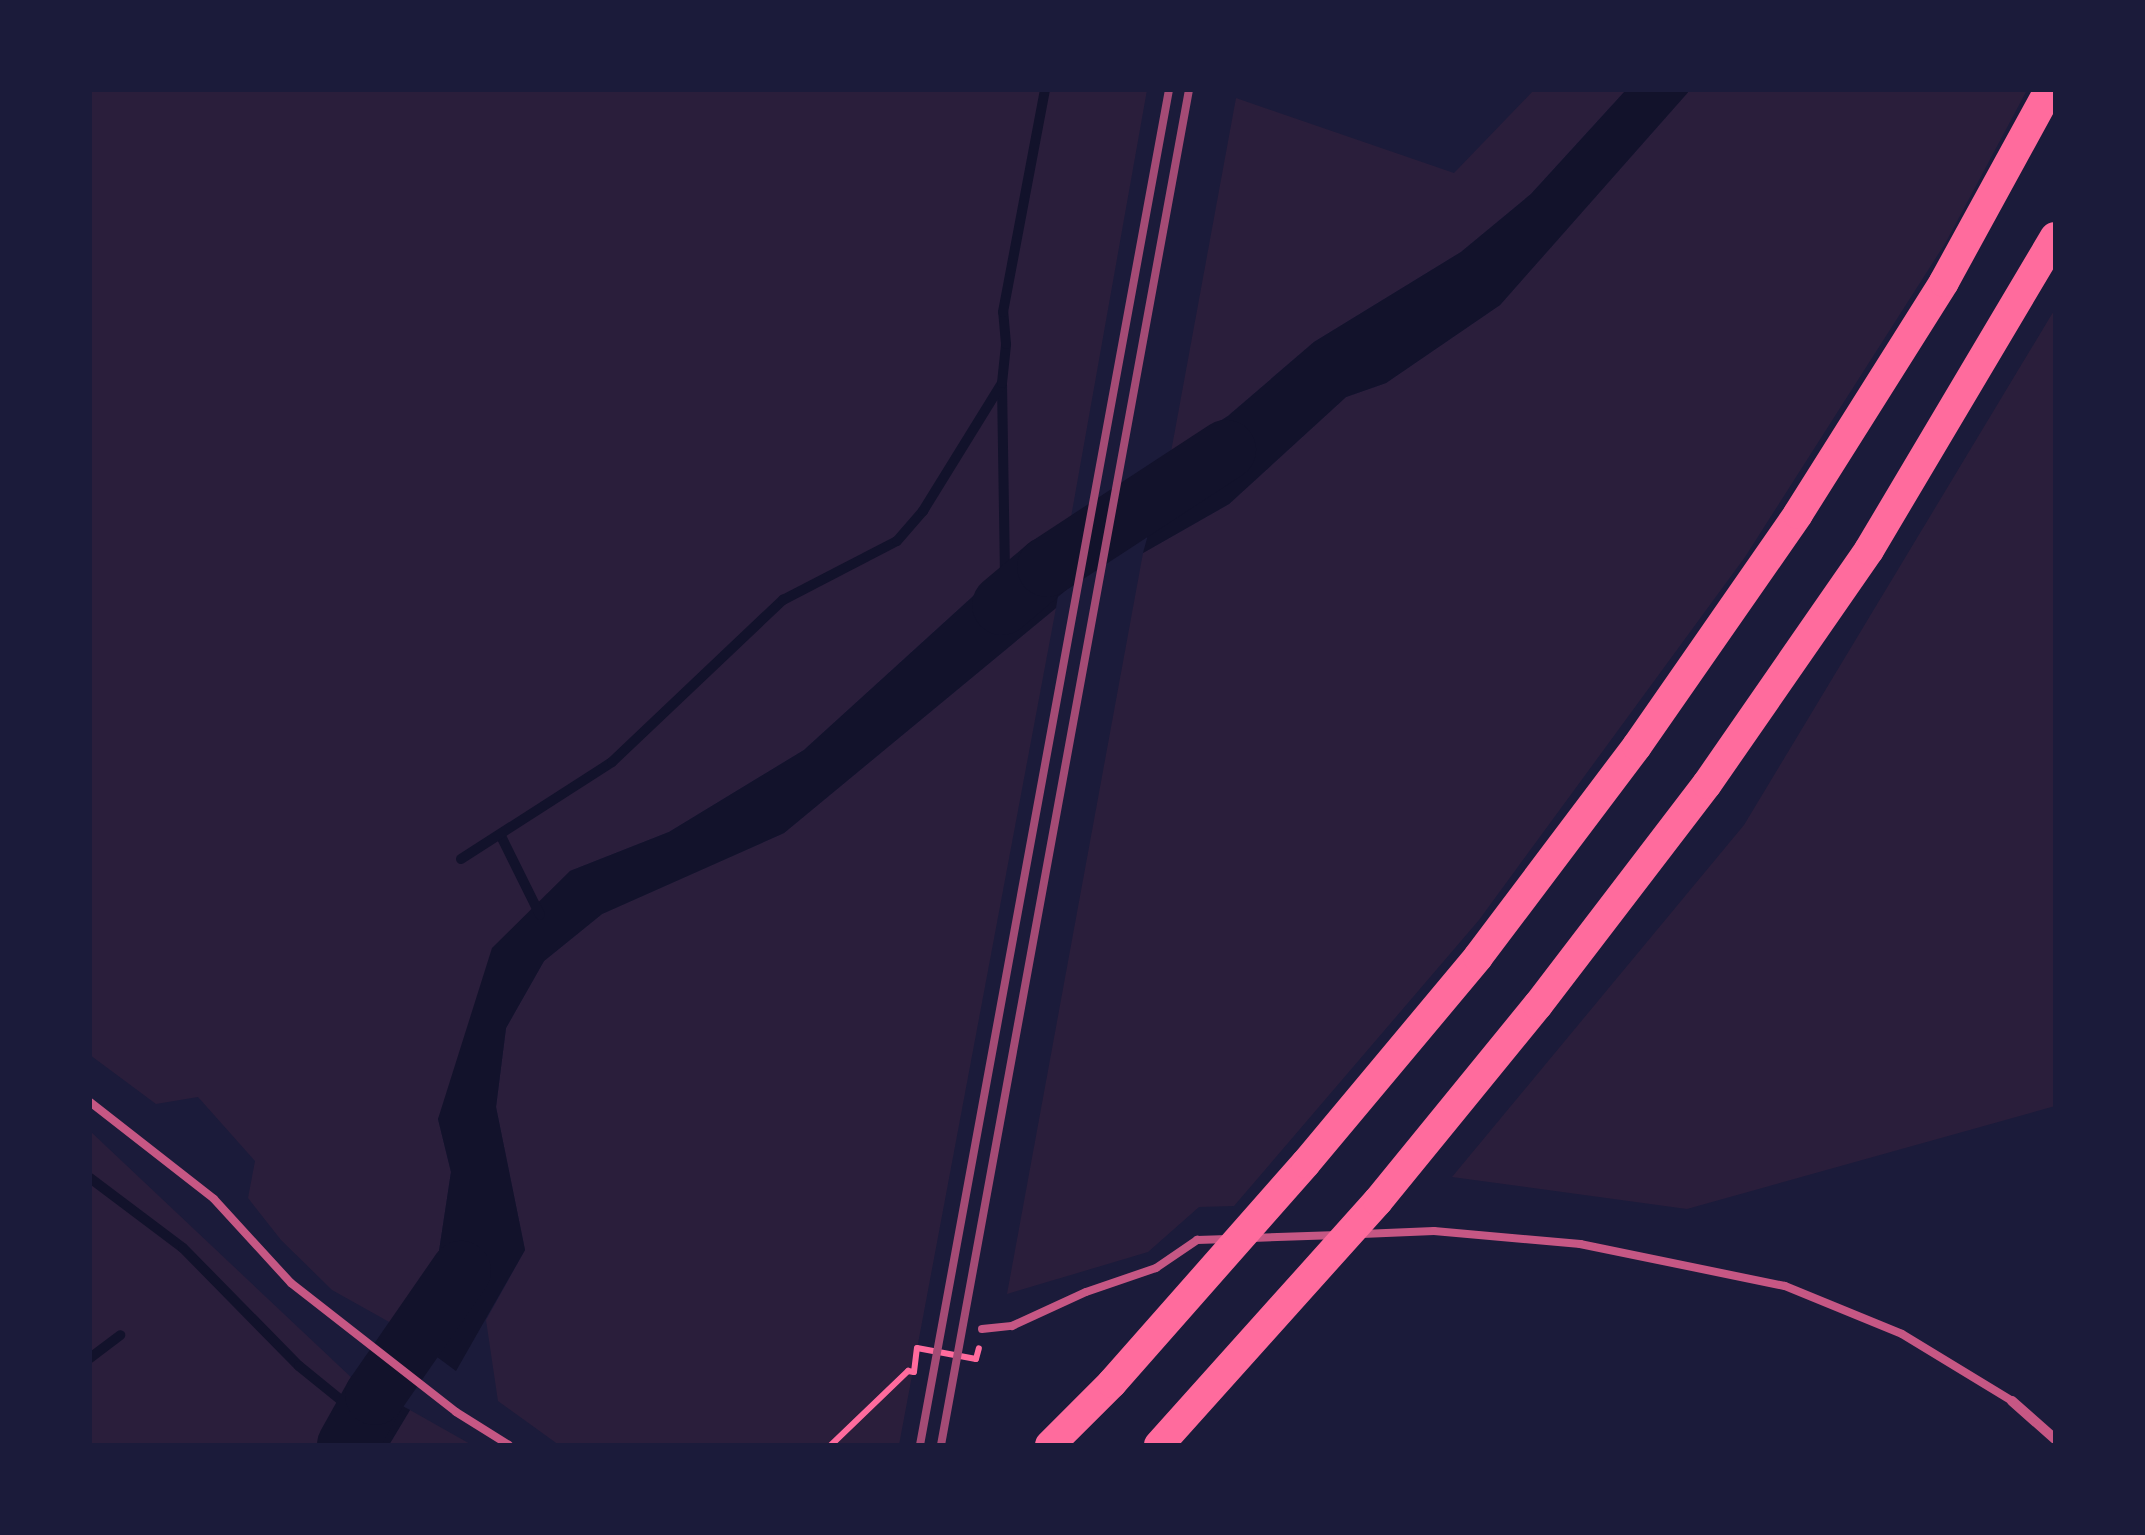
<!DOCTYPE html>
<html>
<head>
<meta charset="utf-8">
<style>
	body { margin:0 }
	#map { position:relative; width:2145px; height:1535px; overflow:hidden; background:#1b1b3a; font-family:Mulish,sans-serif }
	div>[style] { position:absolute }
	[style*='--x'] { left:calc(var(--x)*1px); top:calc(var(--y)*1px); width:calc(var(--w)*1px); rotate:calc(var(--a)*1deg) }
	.green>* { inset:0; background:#2a1e3b }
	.water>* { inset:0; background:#12122b }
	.stream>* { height:10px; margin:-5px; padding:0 5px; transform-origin:5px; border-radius:5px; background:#12122b }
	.river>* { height:60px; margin:-30px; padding:0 30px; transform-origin:30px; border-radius:30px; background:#12122b }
	.path>* { height:6px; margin:-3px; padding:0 3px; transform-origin:3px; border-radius:3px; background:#ff6b9d }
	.service>* { height:8px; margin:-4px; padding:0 4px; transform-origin:4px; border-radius:4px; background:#c65784 }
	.minor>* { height:10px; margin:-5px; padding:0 5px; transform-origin:5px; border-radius:5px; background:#c65784 }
	.motorway>* { height:30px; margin:-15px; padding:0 15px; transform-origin:15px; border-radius:15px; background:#ff6b9d }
	.rail>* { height:8px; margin:-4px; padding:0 4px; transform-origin:4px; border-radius:4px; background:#a44b75 }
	span { translate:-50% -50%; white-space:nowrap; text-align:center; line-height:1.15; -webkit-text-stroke:8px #1b1b3a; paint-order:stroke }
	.frame { position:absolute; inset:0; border:92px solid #1b1b3a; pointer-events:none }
</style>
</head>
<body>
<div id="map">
	<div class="green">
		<div style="clip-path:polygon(90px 90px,1147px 90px,1070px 523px,992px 579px,804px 750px,669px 832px,570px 871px,438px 1119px,451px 1172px,439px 1251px,391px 1323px,332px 1290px,281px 1240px,248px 1198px,255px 1161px,198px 1097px,156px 1104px,90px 1055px)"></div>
		<div style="clip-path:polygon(1534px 90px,1626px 90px,1531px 194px,1461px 252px,1314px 342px,1228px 416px,1171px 452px,1236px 98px,1454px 173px)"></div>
		<div style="clip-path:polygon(1690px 90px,2027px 90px,1946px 242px,1745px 557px,1479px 920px,1234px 1206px,1199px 1207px,1148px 1252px,1007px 1294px,1143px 553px,1229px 504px,1346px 397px,1386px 383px,1500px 305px)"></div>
		<div style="clip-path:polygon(2055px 309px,2055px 1106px,1687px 1209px,1452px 1177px,1744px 825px)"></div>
		<div style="clip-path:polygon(1056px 608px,899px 1445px,559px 1445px,498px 1401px,486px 1320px,525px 1250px,496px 1107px,506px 1028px,544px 961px,602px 914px,784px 833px)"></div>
		<div style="clip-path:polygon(90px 1131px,354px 1380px,319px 1445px,90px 1445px)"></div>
		<div style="clip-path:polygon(410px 1410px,472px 1445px,389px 1445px)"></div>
	</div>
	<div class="water">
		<div style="clip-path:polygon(1626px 90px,1690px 90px,1500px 305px,1386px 383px,1346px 397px,1229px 504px,1143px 553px,1171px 452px,1228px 416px,1314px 342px,1461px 252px,1531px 194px)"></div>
		<div style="clip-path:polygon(1070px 523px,1056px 608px,784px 833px,602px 914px,544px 961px,506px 1028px,496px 1107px,525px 1250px,456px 1371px,391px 1323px,439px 1251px,451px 1172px,438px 1119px,492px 948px,570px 871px,669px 832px,804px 750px,992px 579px)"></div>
		<div style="clip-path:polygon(354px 1380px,410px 1410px,389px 1445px,319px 1445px)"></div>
	</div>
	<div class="stream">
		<div style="--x:1002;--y:384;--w:198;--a:89.1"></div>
		<div style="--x:501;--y:836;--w:88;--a:63.7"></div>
		<div style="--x:461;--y:859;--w:179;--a:-32.7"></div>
		<div style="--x:612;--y:762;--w:236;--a:-43.5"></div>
		<div style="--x:783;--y:600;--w:128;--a:-27.4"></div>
		<div style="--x:897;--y:541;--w:40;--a:-49"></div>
		<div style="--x:923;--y:511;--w:150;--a:-58.3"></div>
		<div style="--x:1002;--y:383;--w:39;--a:-84"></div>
		<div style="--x:1006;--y:344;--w:32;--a:-95"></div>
		<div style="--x:1003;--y:312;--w:226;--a:-79.3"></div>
		<div style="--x:90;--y:1178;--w:116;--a:37"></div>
		<div style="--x:183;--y:1248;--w:165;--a:45.5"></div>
		<div style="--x:299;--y:1366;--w:55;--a:39.1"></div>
		<div style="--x:90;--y:1358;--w:38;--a:-37"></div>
	</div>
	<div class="river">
		<div style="--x:1002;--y:605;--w:59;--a:-40.2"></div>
		<div style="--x:1047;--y:567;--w:214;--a:-33.2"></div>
		<div style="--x:347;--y:1445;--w:57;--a:-60.8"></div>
		<div style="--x:375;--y:1395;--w:151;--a:-55.3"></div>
	</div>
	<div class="path">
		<div style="--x:831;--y:1445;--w:107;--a:-43.9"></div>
		<div style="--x:908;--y:1371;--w:6;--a:9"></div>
		<div style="--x:914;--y:1372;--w:24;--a:-83"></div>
		<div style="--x:917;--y:1348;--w:60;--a:10.6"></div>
		<div style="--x:976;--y:1359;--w:11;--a:-75"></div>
	</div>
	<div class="service">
		<div style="--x:90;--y:1102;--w:157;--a:38"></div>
		<div style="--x:214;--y:1199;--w:114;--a:47.5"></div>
		<div style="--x:291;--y:1283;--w:209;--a:38"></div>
		<div style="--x:456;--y:1412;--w:62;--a:31.9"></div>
		<div style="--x:1362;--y:1234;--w:72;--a:-2.4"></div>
		<div style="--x:1434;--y:1231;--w:147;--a:5.1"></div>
		<div style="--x:1580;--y:1244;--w:209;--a:11.6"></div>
		<div style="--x:1785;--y:1286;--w:126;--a:22.3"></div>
		<div style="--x:1902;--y:1334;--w:129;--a:31.3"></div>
		<div style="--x:1252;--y:1238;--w:86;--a:-2"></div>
		<div style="--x:982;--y:1329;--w:30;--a:-6"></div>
		<div style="--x:1012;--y:1326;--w:81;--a:-24.7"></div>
		<div style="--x:1086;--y:1292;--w:74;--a:-18.9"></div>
		<div style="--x:1156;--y:1268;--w:50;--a:-34.3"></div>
		<div style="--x:1197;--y:1240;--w:31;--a:-2"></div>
	</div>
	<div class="minor">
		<div style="--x:2012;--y:1401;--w:57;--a:41.5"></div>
	</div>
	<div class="motorway">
		<div style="--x:1050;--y:1445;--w:88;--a:-45"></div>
		<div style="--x:1112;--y:1383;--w:293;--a:-48.6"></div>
		<div style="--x:1306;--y:1163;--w:268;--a:-50.1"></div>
		<div style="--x:1478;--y:957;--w:264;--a:-53"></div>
		<div style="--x:1637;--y:746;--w:282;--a:-55.2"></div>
		<div style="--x:1798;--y:514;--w:274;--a:-57.8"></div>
		<div style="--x:1944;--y:282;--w:219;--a:-61.3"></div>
		<div style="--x:1159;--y:1445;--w:328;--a:-48.1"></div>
		<div style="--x:1378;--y:1201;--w:253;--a:-50.8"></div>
		<div style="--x:1538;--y:1005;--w:278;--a:-52.6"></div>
		<div style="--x:1707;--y:784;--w:285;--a:-55.3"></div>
		<div style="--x:1869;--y:550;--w:364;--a:-59.3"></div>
	</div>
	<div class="rail">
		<div style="--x:920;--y:1445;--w:1378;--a:-79.59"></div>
		<div style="--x:941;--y:1445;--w:1378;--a:-79.63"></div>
	</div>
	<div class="frame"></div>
</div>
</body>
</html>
